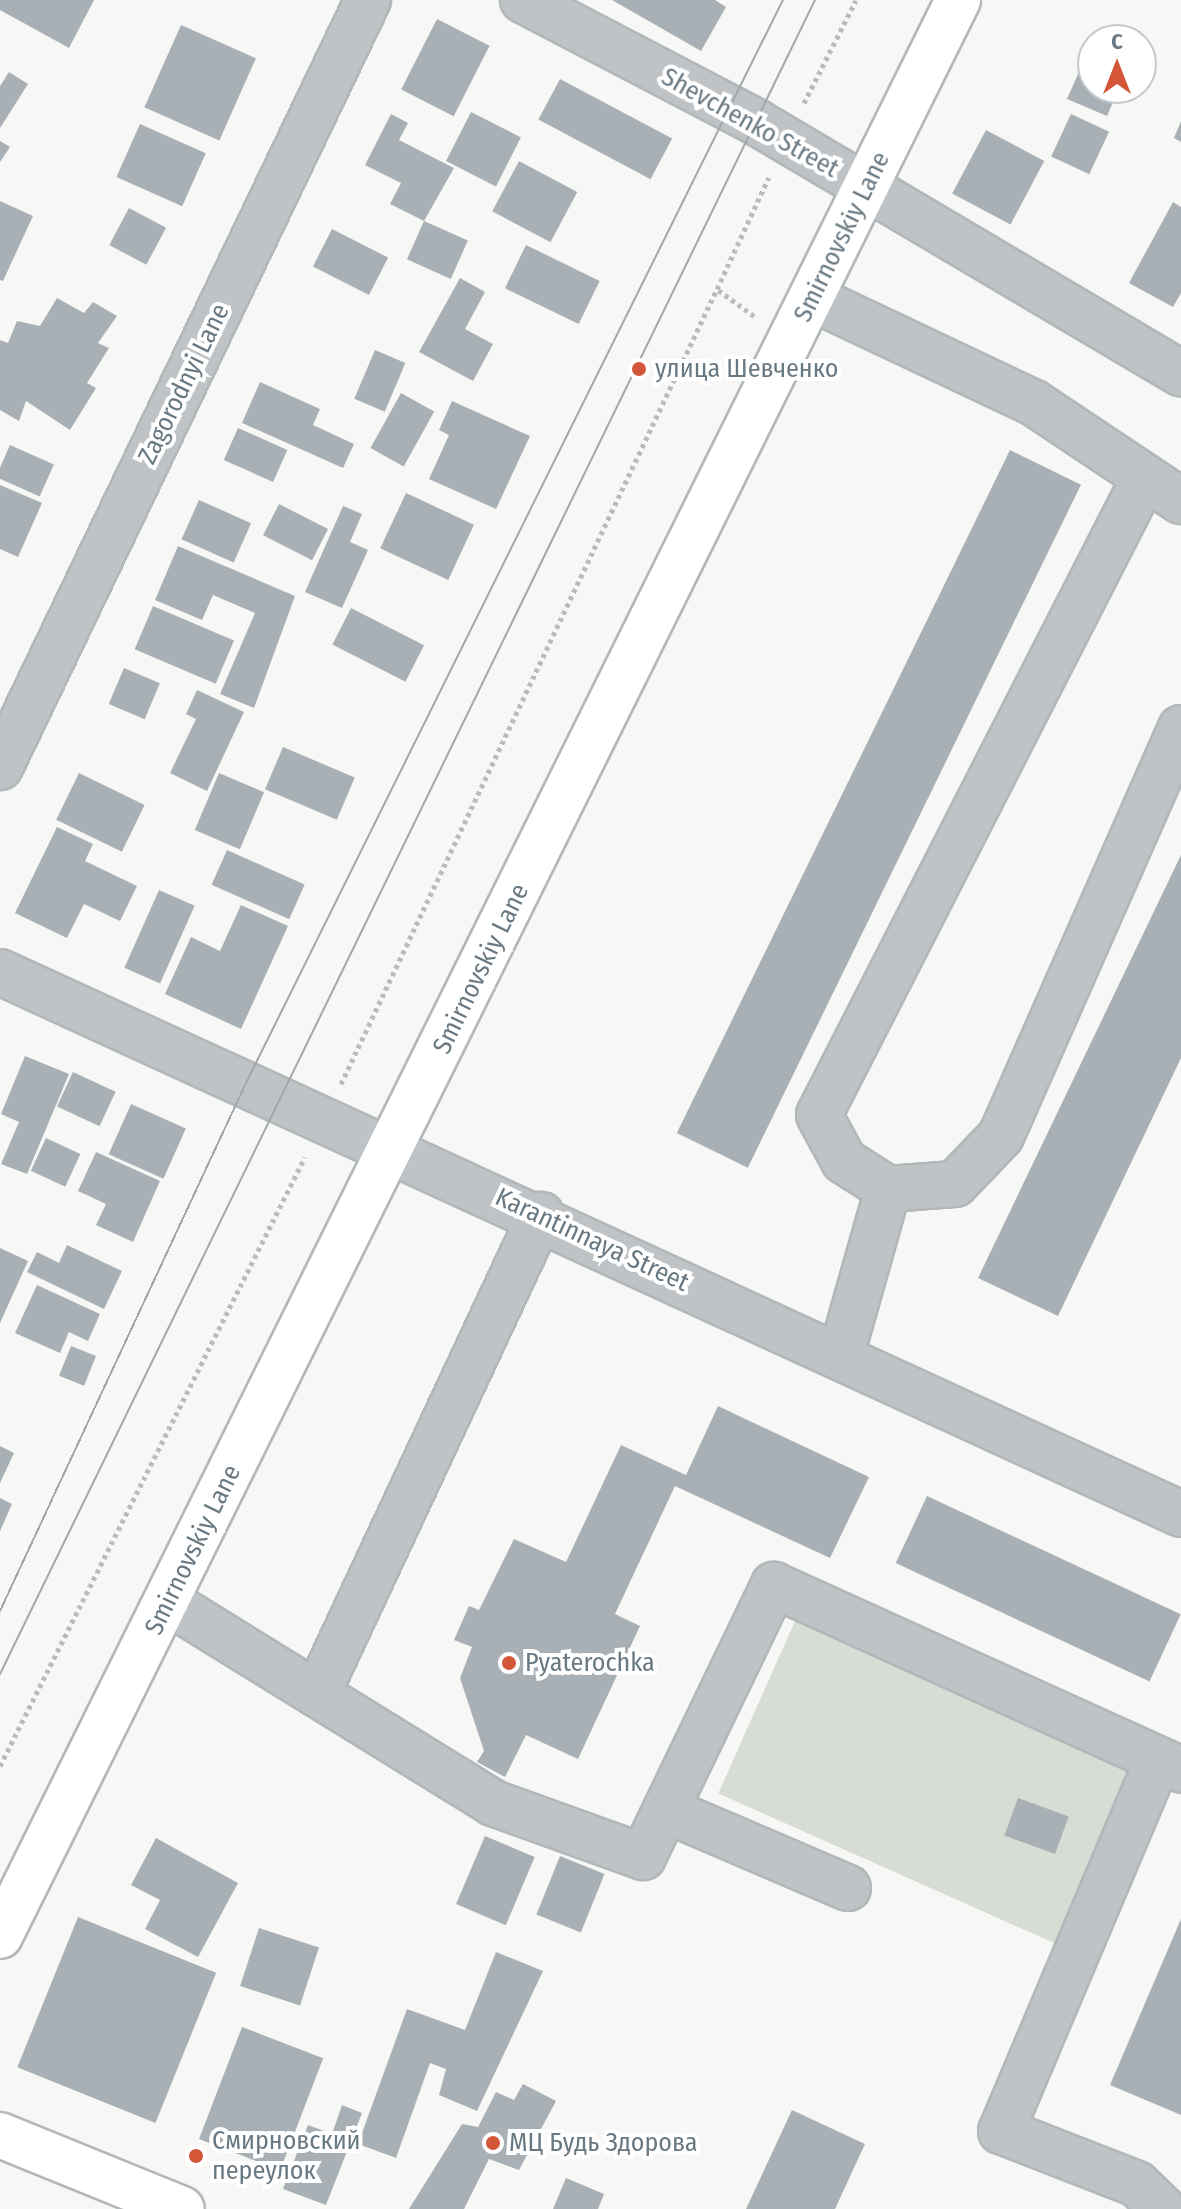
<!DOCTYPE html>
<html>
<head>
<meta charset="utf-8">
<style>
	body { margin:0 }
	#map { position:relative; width:1181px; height:2209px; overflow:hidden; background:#f7f7f5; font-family:"Fira Sans Condensed",sans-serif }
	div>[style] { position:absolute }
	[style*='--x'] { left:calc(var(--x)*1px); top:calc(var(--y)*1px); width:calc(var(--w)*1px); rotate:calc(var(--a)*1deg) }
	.green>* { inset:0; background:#d7dcd4; transform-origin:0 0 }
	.building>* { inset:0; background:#a9b0b5; transform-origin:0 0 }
	.path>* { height:5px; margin-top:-2.5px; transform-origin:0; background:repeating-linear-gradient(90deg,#b9bcbe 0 4px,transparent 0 8px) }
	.roads { filter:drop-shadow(2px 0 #b2b7ba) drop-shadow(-2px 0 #b2b7ba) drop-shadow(0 2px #b2b7ba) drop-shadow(0 -2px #b2b7ba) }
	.minor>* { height:44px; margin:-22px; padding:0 22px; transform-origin:22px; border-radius:22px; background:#bfc3c6 }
	.major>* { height:44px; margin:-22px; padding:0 22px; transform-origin:22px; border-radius:22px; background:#fff }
	.tram>* { height:2px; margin:-1px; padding:0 1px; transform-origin:1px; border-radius:1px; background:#a1a7ac }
	.dots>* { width:22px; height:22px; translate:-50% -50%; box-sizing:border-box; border:4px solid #fff; border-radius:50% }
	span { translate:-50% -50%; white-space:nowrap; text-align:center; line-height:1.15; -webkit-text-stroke:8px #fff; paint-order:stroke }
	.street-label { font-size:26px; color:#697983 }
	.poi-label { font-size:26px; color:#697983 }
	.left { translate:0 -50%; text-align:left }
	.north { position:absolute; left:1077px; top:24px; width:80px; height:80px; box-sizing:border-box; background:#fff; border:2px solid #c3c9cd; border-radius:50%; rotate:0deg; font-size:22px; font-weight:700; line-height:32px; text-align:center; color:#697983 }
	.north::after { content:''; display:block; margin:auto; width:28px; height:36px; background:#d35639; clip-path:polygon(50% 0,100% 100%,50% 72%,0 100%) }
</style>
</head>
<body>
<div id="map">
	<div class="green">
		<div style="left:796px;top:1619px;width:373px;height:191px;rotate:24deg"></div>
	</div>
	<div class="building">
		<div style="clip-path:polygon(0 0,94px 0,69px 48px,0 10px)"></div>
		<div style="clip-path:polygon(612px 0,715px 0,726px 7px,701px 51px)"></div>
		<div style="left:437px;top:19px;width:59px;height:79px;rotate:27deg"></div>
		<div style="left:181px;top:25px;width:82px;height:90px;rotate:24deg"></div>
		<div style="clip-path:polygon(1098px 29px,1124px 40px,1093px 40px,1093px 88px,1119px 88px,1107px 116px,1067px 99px)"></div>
		<div style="clip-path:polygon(9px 72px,28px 84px,0 128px,0 86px)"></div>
		<div style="left:560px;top:79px;width:127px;height:46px;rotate:28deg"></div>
		<div style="left:471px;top:112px;width:56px;height:55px;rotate:27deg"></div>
		<div style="clip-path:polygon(391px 114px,408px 123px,399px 140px,454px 168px,424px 221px,390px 204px,401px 183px,365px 165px)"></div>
		<div style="left:1071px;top:114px;width:42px;height:47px;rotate:25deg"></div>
		<div style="clip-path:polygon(1181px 121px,1181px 142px,1174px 138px)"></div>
		<div style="left:140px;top:124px;width:72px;height:58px;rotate:24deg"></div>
		<div style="left:986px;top:130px;width:66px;height:72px;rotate:28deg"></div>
		<div style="clip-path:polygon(0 141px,10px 147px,0 162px)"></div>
		<div style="left:519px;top:161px;width:66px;height:57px;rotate:28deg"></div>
		<div style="clip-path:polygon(0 201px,33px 216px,3px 281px,0 280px)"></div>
		<div style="clip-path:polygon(1173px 202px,1181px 207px,1181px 293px,1173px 307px,1129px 283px)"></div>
		<div style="left:129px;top:208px;width:42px;height:42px;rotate:28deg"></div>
		<div style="left:424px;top:221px;width:48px;height:42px;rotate:24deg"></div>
		<div style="left:332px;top:229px;width:63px;height:42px;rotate:27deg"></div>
		<div style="left:526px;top:245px;width:82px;height:48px;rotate:26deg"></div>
		<div style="clip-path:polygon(460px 278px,485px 292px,465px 329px,493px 344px,473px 381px,419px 352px)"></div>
		<div style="clip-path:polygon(57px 298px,84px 313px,93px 302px,117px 316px,98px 343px,109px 348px,87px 383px,96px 388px,70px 430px,26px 401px,19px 421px,0 410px,0 340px,8px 343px,17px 321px,40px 326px)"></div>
		<div style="left:375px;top:350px;width:33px;height:53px;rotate:23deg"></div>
		<div style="clip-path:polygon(260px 382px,320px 409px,313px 425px,354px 444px,343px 468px,242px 423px)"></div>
		<div style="left:401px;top:393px;width:38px;height:63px;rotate:29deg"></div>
		<div style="clip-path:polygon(452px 401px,530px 436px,496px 509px,429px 479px,449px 435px,439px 430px)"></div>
		<div style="left:238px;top:428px;width:54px;height:35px;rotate:24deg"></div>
		<div style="left:10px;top:445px;width:48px;height:35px;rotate:24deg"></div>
		<div style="left:1010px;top:450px;width:79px;height:760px;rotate:26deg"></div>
		<div style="clip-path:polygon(0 485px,42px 503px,18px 557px,0 549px)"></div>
		<div style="left:406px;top:493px;width:75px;height:61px;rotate:25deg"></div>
		<div style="left:199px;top:500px;width:57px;height:43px;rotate:24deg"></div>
		<div style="left:279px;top:504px;width:55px;height:35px;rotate:27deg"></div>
		<div style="clip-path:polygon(343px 506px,362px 514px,350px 542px,368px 550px,342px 608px,305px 592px)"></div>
		<div style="clip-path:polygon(178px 546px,295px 596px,254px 708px,220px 694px,255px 613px,213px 595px,202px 620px,155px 600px)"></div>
		<div style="left:153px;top:606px;width:88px;height:47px;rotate:23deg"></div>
		<div style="left:351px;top:608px;width:82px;height:41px;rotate:27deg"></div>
		<div style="left:124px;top:668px;width:39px;height:39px;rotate:23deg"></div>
		<div style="clip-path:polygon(197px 690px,244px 712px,207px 791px,170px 773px,196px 719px,186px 714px)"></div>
		<div style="left:283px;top:747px;width:78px;height:46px;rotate:23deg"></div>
		<div style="left:79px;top:773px;width:73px;height:52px;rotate:26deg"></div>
		<div style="left:219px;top:773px;width:49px;height:62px;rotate:23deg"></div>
		<div style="clip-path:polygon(57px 827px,93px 844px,85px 861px,137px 886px,120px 921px,84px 904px,67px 938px,15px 913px)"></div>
		<div style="left:227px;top:850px;width:85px;height:38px;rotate:24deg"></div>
		<div style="clip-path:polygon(1181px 855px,1181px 1058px,1058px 1316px,978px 1278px)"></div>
		<div style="left:159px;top:890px;width:39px;height:85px;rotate:24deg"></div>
		<div style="clip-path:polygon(241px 905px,288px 926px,241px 1029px,165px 994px,191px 937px,220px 951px)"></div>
		<div style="clip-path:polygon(25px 1056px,69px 1074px,27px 1174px,1px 1164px,19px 1122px,1px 1114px)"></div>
		<div style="left:73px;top:1072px;width:47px;height:38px;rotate:25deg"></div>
		<div style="left:131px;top:1104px;width:60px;height:55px;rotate:24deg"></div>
		<div style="left:46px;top:1138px;width:38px;height:36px;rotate:25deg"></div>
		<div style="clip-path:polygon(96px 1152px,160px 1181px,133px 1242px,96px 1225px,106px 1204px,78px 1191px)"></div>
		<div style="clip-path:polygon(67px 1245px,122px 1271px,104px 1309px,27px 1272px,37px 1252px,59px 1263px)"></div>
		<div style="clip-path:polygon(0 1248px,28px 1261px,0 1323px)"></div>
		<div style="clip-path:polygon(37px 1285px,100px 1314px,88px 1341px,69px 1332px,60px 1353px,15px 1333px)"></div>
		<div style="left:71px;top:1346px;width:27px;height:32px;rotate:22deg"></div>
		<div style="clip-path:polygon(718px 1406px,869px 1477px,830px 1558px,675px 1486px,615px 1614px,640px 1626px,578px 1759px,526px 1735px,505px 1777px,477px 1762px,484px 1751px,460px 1678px,472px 1647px,454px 1640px,469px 1606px,479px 1610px,514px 1539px,566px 1562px,621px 1445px,686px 1475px)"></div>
		<div style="clip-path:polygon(0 1446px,14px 1453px,0 1483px)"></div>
		<div style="left:927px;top:1496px;width:280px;height:74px;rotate:25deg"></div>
		<div style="clip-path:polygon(0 1498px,12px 1504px,0 1531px)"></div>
		<div style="left:1018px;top:1798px;width:54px;height:40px;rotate:20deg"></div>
		<div style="left:485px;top:1836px;width:54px;height:74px;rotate:23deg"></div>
		<div style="clip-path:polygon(156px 1838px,238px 1883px,198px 1957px,145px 1929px,160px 1900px,131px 1885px)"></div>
		<div style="left:560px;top:1856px;width:48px;height:63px;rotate:22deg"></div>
		<div style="left:78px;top:1917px;width:149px;height:162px;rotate:22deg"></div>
		<div style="clip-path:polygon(1181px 1919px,1181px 2115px,1110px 2085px)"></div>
		<div style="left:259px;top:1928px;width:63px;height:61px;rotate:18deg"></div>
		<div style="clip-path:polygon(496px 1952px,543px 1971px,477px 2111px,439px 2095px,446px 2069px,430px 2063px,396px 2158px,358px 2144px,407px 2009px,465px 2030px)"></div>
		<div style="left:242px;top:2027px;width:87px;height:120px;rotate:21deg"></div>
		<div style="clip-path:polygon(523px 2084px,556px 2101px,519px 2170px,489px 2159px,464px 2209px,409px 2209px,462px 2124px,478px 2127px,496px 2092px,514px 2100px)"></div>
		<div style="clip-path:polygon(342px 2105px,362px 2113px,326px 2205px,283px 2189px,308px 2125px,332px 2134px)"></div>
		<div style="clip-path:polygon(792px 2110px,865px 2144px,835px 2209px,746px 2209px)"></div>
		<div style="clip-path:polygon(566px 2178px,604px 2194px,598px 2209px,553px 2209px)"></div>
	</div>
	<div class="path">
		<div style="--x:804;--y:103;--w:115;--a:-63.2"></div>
		<div style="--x:754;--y:316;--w:46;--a:-143.9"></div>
		<div style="--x:717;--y:289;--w:123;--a:-65.1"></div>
		<div style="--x:341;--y:1084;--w:879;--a:-64.69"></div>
		<div style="--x:0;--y:1766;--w:681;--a:-63.4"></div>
	</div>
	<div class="roads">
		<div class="minor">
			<div style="--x:523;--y:0;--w:263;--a:27.6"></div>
			<div style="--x:756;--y:122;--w:494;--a:30.6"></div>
			<div style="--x:812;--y:298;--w:246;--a:25.3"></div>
			<div style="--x:1034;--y:403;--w:177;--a:33.7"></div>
			<div style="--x:1145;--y:477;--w:716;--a:117.07"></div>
			<div style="--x:819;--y:1115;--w:52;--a:61.5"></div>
			<div style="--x:844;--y:1161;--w:52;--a:32.5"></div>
			<div style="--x:888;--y:1189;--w:67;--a:-4.3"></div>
			<div style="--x:955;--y:1184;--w:66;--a:-46.2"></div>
			<div style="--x:1001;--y:1136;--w:446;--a:-66.2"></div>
			<div style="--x:0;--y:767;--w:851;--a:-64.37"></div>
			<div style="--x:0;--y:972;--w:1299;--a:24.65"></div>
			<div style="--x:841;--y:1355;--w:173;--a:-74.2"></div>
			<div style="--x:168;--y:1602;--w:382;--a:31.7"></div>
			<div style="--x:493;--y:1803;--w:159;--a:19.8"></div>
			<div style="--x:643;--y:1857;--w:302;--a:-64.3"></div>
			<div style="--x:774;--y:1585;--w:447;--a:24.4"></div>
			<div style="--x:317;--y:1694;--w:529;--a:-64.94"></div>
			<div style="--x:1158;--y:1760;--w:403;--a:112.9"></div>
			<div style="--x:1001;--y:2131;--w:146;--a:21.3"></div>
			<div style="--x:1137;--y:2184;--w:36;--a:44"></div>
			<div style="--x:666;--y:1810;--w:198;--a:23.2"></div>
		</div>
		<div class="major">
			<div style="--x:0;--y:1936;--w:2160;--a:-63.67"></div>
			<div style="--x:0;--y:2135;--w:196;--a:22.1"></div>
		</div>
	</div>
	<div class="tram">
		<div style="--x:0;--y:1611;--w:582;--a:-65.02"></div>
		<div style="--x:246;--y:1083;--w:1209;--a:-63.63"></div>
		<div style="--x:0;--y:1674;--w:1862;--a:-64.04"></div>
	</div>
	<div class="dots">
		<div style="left:639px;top:369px;background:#d35639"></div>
		<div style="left:509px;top:1663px;background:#d35639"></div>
		<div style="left:493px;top:2143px;background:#d35639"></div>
		<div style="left:196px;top:2156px;background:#d35639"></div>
	</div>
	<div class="street-label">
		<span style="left:750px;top:123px;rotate:29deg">Shevchenko Street</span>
		<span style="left:842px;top:237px;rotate:-64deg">Smirnovskiy Lane</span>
		<span style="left:184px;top:384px;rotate:-64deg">Zagorodnyi Lane</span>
		<span style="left:481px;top:969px;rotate:-64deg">Smirnovskiy Lane</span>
		<span style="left:592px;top:1240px;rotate:25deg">Karantinnaya Street</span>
		<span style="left:193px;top:1550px;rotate:-64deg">Smirnovskiy Lane</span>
	</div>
	<div class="poi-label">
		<span class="left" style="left:655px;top:369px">улица Шевченко</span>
		<span class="left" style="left:525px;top:1663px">Pyaterochka</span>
		<span class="left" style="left:212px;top:2156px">Смирновский<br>переулок</span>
		<span class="left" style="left:509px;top:2143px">МЦ Будь Здорова</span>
	</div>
	<div class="north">С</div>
</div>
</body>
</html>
